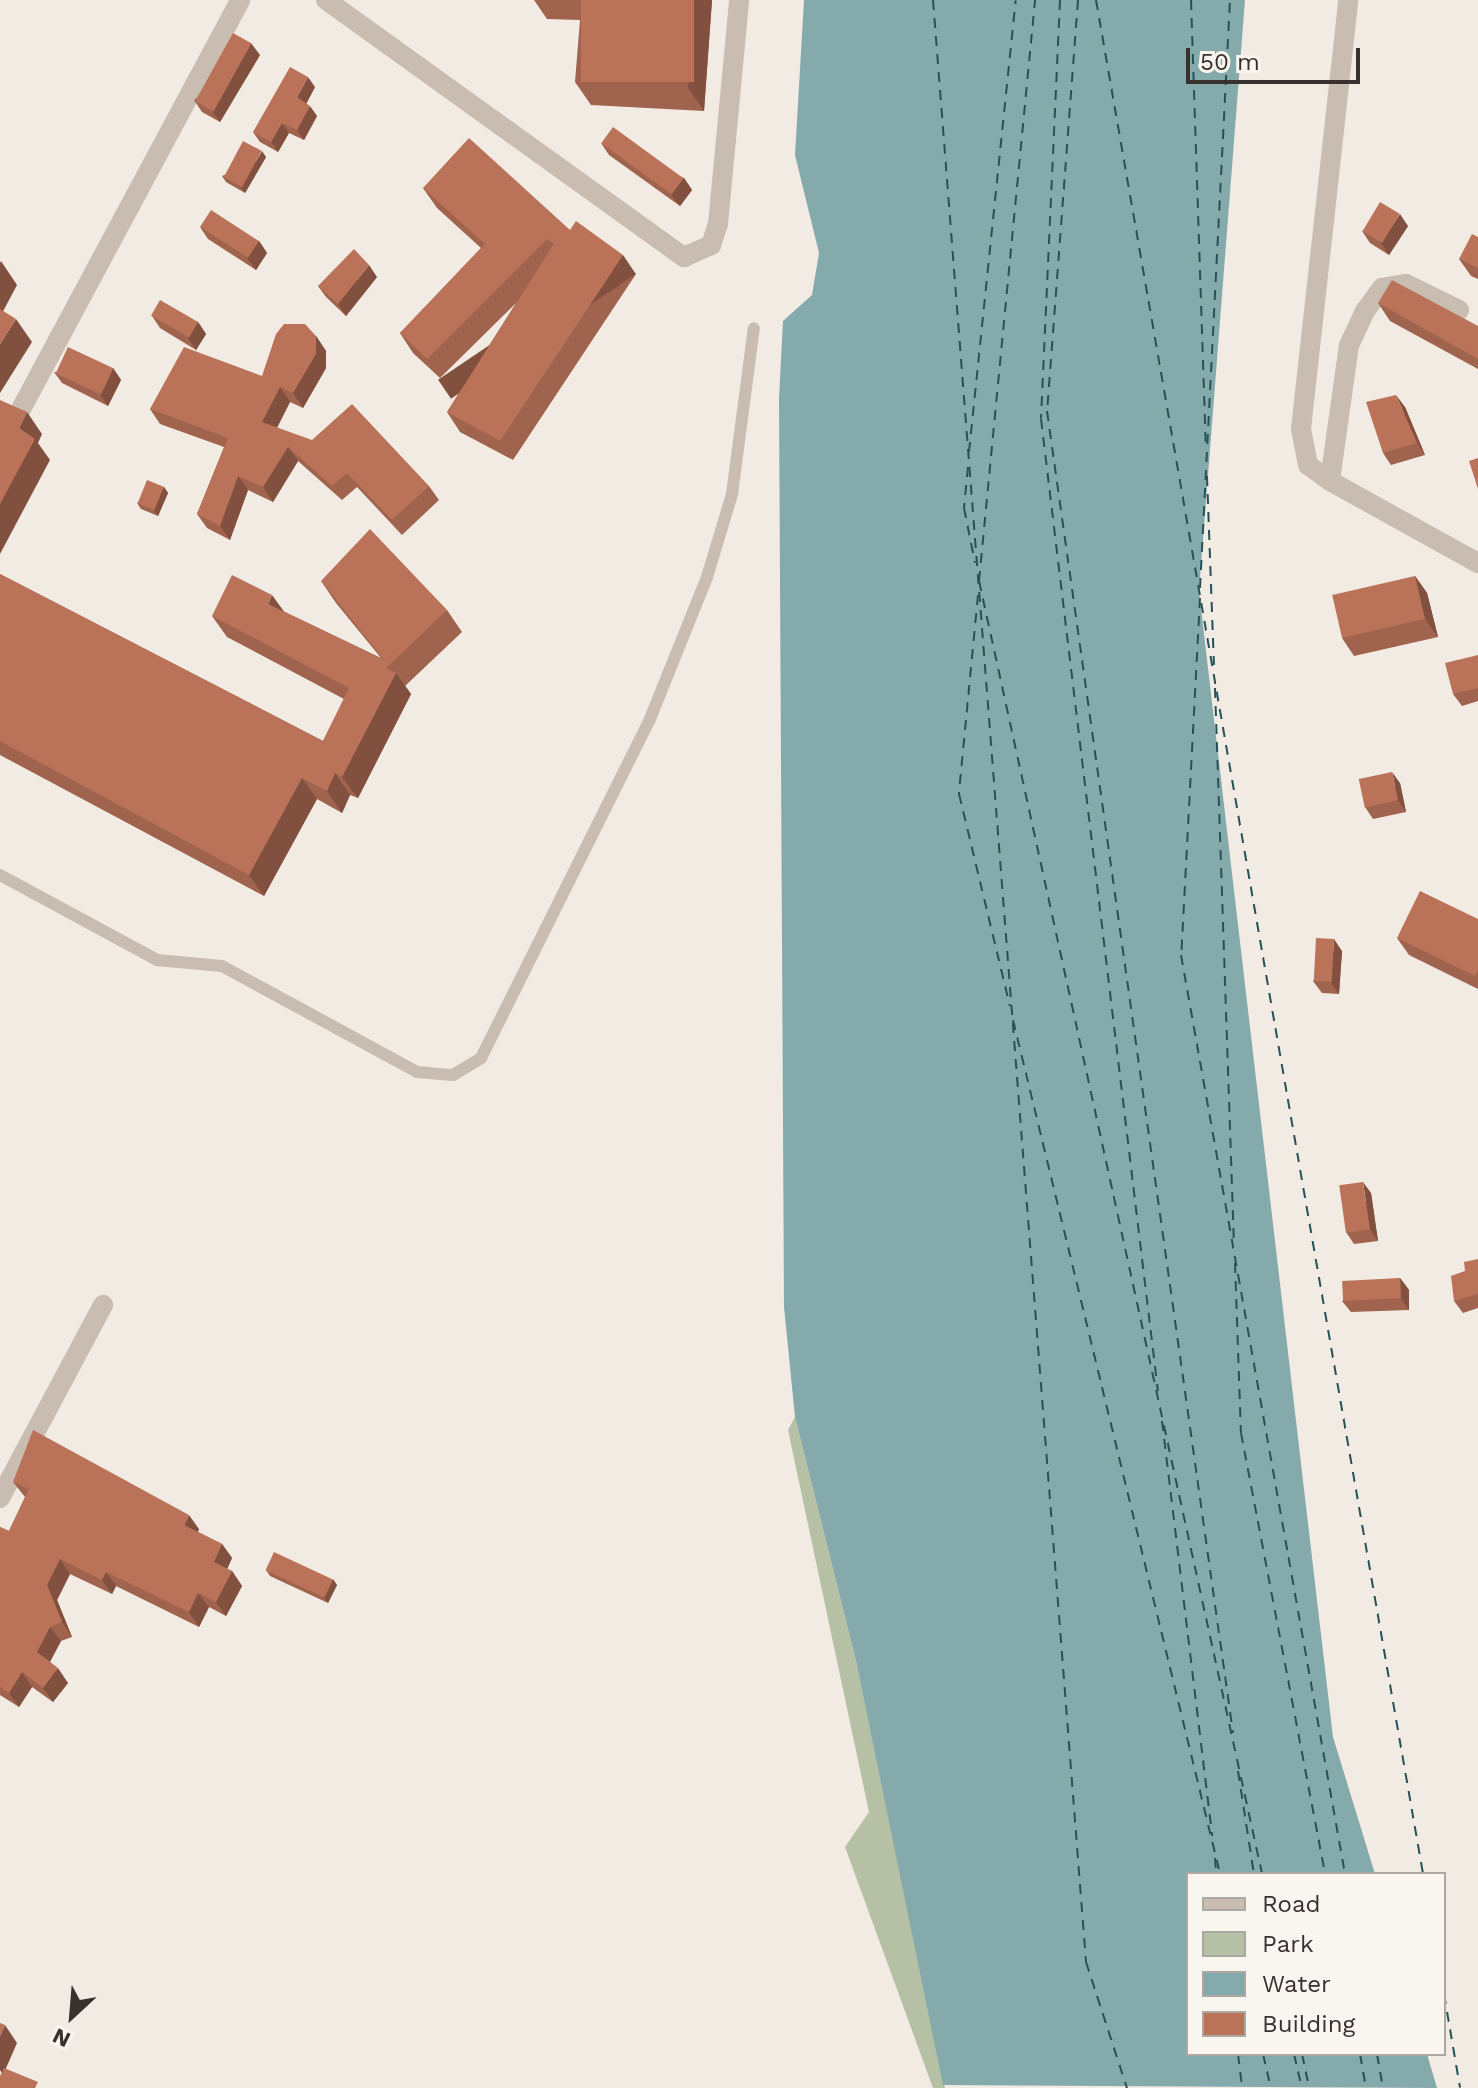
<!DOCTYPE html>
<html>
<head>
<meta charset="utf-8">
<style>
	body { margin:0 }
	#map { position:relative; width:1478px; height:2088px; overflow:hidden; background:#f2ebe3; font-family:"Work Sans",sans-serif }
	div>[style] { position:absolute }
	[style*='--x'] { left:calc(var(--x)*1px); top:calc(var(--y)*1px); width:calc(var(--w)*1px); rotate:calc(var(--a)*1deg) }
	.green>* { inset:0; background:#b6c0a4 }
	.water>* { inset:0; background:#85aaac }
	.ferry>* { height:2px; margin-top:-1px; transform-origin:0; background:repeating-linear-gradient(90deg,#265257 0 10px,transparent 0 18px) }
	.lane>* { height:12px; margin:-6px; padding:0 6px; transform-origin:6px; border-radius:6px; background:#c9bcb0 }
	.street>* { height:20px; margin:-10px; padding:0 10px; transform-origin:10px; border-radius:10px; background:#c9bcb0 }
	.wall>* { inset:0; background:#a0634d }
	.shaded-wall>* { inset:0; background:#82503e; transform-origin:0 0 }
	.building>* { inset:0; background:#ba7359; transform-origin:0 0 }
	span { translate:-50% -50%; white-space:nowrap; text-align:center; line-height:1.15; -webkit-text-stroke:7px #f9f5ef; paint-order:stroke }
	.legend { position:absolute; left:1186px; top:1872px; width:260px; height:184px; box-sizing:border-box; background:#f9f5ef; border:2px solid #aca7a1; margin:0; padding:10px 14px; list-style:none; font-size:24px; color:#39312d }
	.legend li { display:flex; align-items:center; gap:16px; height:40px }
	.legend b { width:40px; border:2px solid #aca7a1 }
	.north { position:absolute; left:32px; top:1976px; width:80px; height:80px; -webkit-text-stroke:6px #f9f5ef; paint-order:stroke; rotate:206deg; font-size:22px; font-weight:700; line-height:32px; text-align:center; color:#39312d }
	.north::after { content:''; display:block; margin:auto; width:28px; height:36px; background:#39312d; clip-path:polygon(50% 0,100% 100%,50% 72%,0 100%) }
	.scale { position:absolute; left:1186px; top:48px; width:174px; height:36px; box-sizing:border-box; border:4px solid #39312d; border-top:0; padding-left:10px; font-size:24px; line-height:28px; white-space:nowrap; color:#39312d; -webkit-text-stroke:6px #f9f5ef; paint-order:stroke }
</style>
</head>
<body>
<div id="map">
	<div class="green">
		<div style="clip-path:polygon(795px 1417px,856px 1661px,945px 2088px,933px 2088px,845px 1847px,869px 1812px,788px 1430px)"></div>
	</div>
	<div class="water">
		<div style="clip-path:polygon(804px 0,1245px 0,1199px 591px,1333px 1737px,1375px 1874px,1188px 1874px,1188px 2054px,1427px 2054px,1437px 2088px,943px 2085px,856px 1661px,795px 1417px,784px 1307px,779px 398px,783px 321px,812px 295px,819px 253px,795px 155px)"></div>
	</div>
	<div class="ferry">
		<div style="--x:933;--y:0;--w:1968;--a:85.54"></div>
		<div style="--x:1086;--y:1962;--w:133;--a:72"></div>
		<div style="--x:1060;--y:0;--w:419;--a:92.6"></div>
		<div style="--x:1041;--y:419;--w:979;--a:83.14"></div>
		<div style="--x:1078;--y:0;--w:412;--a:94.3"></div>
		<div style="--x:1047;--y:411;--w:1335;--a:81.99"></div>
		<div style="--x:1096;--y:0;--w:1902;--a:80.1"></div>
		<div style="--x:1191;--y:0;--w:445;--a:88.1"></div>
		<div style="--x:969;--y:452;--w:454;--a:-84.1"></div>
		<div style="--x:968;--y:467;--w:41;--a:95.6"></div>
		<div style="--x:964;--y:508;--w:56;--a:78.7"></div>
		<div style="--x:1207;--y:476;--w:189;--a:87.9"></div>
		<div style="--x:979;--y:581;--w:1324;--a:77.65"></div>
		<div style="--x:979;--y:581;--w:584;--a:-84.49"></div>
		<div style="--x:1200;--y:588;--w:589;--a:-87.08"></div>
		<div style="--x:978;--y:595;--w:200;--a:95.5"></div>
		<div style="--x:959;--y:794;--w:218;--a:76.5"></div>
		<div style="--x:1200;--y:598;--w:358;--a:93"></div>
		<div style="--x:1181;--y:955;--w:934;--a:79.88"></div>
		<div style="--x:1215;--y:688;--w:557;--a:88.05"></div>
		<div style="--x:1013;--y:1020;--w:879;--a:76.37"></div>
		<div style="--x:1235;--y:1263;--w:170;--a:88"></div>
		<div style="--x:1241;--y:1433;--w:449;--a:79.2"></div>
		<div style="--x:1162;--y:1421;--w:418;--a:83.1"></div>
		<div style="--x:1238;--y:1771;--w:104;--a:81.2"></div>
		<div style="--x:1215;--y:1858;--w:16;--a:86"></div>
		<div style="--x:1444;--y:1994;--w:95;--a:80.3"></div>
		<div style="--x:1238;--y:2054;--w:34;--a:83"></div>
		<div style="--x:1263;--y:2054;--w:35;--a:77"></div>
		<div style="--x:1294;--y:2054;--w:35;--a:77"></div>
		<div style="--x:1302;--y:2054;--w:35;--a:78"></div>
		<div style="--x:1360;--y:2054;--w:35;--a:80"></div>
		<div style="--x:1377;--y:2054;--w:35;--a:80"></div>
	</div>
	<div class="lane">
		<div style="--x:0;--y:875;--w:179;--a:28.4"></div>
		<div style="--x:157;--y:960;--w:65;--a:5.3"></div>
		<div style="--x:222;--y:966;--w:222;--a:28.5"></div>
		<div style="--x:417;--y:1072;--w:36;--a:5"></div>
		<div style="--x:453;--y:1075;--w:33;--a:-31"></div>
		<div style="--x:481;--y:1058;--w:379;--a:-63.5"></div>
		<div style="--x:650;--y:719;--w:153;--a:-68.1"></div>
		<div style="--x:707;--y:577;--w:87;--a:-73.2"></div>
		<div style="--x:732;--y:494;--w:167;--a:-82.5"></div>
	</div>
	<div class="street">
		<div style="--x:326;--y:0;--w:441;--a:35.7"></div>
		<div style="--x:684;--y:257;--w:30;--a:-24"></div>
		<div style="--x:711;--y:245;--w:22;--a:-72"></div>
		<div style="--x:718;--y:224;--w:225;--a:-84.6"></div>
		<div style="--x:1459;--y:310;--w:59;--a:-153.9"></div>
		<div style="--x:1406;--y:284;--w:24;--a:171"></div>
		<div style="--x:1382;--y:288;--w:29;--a:126"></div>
		<div style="--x:1365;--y:311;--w:38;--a:115"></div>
		<div style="--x:1349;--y:345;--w:137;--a:98"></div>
		<div style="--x:1330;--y:481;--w:169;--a:29"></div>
		<div style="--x:20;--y:411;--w:466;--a:-61.8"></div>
		<div style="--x:1330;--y:481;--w:27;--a:-144"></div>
		<div style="--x:1308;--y:465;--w:37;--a:-101"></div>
		<div style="--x:1301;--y:429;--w:432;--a:-83.7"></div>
		<div style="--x:0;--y:1498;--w:219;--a:-61.9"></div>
	</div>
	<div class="wall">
		<div style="clip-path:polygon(534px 0,712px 0,704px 111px,591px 105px,575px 82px,580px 20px,547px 19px)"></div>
		<div style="clip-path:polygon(260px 55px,220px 122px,202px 112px,194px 100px)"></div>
		<div style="clip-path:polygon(315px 87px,306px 104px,317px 116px,304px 140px,289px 133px,278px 152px,260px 142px,253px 132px)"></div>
		<div style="clip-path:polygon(601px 143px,684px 178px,692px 190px,680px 206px,609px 155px)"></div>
		<div style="clip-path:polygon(266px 157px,245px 193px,226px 182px,222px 176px)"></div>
		<div style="clip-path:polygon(423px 188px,570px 230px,636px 274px,513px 460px,460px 432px,447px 412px,516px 303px,440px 378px,413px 353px,400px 333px,481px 248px,437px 208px)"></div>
		<div style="clip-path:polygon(1408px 226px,1389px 255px,1370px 243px,1362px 231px)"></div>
		<div style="clip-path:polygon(200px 227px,259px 241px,267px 253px,256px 270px,208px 239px)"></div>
		<div style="clip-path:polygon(1478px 237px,1478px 279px,1471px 276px,1459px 259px)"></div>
		<div style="clip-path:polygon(377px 277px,346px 316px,326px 297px,318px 286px)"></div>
		<div style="clip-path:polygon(1378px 303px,1478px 326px,1478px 369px,1390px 321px)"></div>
		<div style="clip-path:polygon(152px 316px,198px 322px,206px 334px,196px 350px,160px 328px)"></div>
		<div style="clip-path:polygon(316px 336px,326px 351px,326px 368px,303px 408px,290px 402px,277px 428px,429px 486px,439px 500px,402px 535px,357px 487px,342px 500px,298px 461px,273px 502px,248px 490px,230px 540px,207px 528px,197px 514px,224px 447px,160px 424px,150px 409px,262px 376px)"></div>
		<div style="clip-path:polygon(113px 368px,121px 380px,108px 406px,62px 383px,54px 372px)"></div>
		<div style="clip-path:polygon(1405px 407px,1425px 455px,1391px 465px,1383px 453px)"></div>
		<div style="clip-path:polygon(164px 487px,168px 493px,158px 516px,141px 509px,137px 503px)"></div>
		<div style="clip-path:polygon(0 574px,323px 741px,344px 699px,227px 637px,212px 616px,283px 611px,381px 658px,336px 603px,321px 581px,447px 610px,462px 632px,405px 686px,411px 694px,358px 798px,350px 795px,342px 813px,317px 799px,264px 896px,0 755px)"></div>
		<div style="clip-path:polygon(1415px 576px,1427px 593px,1438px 637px,1354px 656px,1342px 638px)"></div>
		<div style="clip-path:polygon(1478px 655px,1478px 701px,1462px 706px,1453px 694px)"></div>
		<div style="clip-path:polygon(1400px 783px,1406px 812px,1373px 819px,1365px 807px)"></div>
		<div style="clip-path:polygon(1478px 919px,1478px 989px,1409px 955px,1397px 938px)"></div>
		<div style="clip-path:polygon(1342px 951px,1339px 994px,1322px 993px,1313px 981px)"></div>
		<div style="clip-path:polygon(1371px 1193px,1378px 1241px,1354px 1244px,1346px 1232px)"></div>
		<div style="clip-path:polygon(1478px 1259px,1478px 1308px,1463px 1313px,1454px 1301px,1465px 1271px)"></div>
		<div style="clip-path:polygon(1400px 1278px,1409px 1290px,1409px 1310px,1351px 1312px,1342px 1301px)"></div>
		<div style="clip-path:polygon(13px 1482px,199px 1529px,198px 1532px,222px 1544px,232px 1558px,227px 1569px,232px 1571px,242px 1586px,226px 1616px,209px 1607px,199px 1627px,116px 1586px,112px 1594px,70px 1574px,57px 1600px,72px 1637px,61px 1641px,50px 1662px,68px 1683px,53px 1702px,32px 1687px,19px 1707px,0 1695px,0 1527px,9px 1531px,25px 1497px)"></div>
		<div style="clip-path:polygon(266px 1570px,337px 1585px,328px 1603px,270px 1576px)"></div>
	</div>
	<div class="shaded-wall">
		<div style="clip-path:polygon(694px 0,712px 0,704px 111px,688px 88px)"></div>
		<div style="clip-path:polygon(251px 43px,260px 55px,220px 122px,212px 111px)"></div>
		<div style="clip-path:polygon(308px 77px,315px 87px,304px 108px,297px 97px)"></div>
		<div style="clip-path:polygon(310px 106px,317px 116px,304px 140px,297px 130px)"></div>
		<div style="clip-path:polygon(282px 123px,289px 133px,278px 152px,271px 142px)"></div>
		<div style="clip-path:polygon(262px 151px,266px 157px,245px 193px,241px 187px)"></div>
		<div style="clip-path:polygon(684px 178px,692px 190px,680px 206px,671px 195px)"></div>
		<div style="clip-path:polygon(1400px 214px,1408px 226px,1389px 255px,1381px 243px)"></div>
		<div style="clip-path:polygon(259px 241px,267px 253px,256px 270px,247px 258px)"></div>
		<div style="left:623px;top:255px;width:23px;height:223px;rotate:56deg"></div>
		<div style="clip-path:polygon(1px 261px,17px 285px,0 317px,0 263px)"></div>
		<div style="clip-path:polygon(369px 265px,377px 277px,346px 316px,338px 304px)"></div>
		<div style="clip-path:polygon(16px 319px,32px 342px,0 393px,0 344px)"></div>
		<div style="clip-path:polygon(198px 322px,206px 334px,196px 350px,188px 338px)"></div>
		<div style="clip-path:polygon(316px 336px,326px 351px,326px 368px,303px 408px,293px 393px)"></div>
		<div style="clip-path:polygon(113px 368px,121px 380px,108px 406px,100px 394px)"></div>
		<div style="clip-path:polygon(280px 387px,290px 402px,272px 437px,262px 422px)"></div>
		<div style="clip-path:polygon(1396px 395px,1405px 407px,1425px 455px,1417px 443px)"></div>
		<div style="clip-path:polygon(27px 412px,42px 434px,38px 443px,50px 460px,0 554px,0 504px,19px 428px)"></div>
		<div style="clip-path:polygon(288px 447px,298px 461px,273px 502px,263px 487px)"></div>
		<div style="clip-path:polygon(238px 476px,248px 490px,230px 540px,220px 526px)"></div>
		<div style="clip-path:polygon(164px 487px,168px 493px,158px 516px,154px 510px)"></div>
		<div style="clip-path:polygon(1415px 576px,1427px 593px,1438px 637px,1425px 619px)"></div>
		<div style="clip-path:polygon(272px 595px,288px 617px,268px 604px)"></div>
		<div style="clip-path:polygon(396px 673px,411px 694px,358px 798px,342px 777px)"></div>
		<div style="clip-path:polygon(1392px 772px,1400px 783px,1406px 812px,1398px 800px)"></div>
		<div style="clip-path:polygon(335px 773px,350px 795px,342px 813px,327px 791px)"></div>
		<div style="clip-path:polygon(302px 778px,317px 799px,264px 896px,249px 875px)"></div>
		<div style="clip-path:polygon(1334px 939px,1342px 951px,1339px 994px,1331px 983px)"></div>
		<div style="clip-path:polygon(1363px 1182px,1371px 1193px,1378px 1241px,1370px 1229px)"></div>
		<div style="clip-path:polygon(1400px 1278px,1409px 1290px,1409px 1310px,1401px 1298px)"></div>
		<div style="clip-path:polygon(189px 1515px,199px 1529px,194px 1539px,184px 1525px)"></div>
		<div style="clip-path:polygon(222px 1544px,232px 1558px,224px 1576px,214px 1562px)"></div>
		<div style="clip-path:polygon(60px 1559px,70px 1574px,57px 1600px,72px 1637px,62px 1622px,47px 1585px)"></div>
		<div style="clip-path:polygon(232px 1571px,242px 1586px,226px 1616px,216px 1602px)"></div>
		<div style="clip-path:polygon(106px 1572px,116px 1586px,112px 1594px,102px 1580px)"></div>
		<div style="clip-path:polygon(333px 1579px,337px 1585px,328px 1603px,324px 1597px)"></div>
		<div style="clip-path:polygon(198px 1593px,209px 1607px,199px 1627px,189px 1612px)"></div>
		<div style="clip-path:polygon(50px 1627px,61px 1641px,47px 1667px,37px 1652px)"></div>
		<div style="clip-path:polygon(58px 1668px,68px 1683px,53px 1702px,43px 1688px)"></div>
		<div style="clip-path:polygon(22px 1672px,32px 1687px,19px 1707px,9px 1693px)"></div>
		<div style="clip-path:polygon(5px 2025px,17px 2043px,3px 2075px,0 2070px,0 2036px)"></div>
	</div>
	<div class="building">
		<div style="left:581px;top:0;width:113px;height:82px"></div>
		<div style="left:233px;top:33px;width:21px;height:78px;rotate:29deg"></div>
		<div style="clip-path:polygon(290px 67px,308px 77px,297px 97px,310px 106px,297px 130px,282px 123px,271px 142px,253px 132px)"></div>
		<div style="left:613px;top:127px;width:87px;height:20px;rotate:36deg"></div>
		<div style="clip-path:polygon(469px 138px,570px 230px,576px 221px,623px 255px,500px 441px,447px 412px,554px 244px,547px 239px,427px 359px,400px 333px,485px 244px,423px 188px)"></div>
		<div style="left:243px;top:141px;width:21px;height:41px;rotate:28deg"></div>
		<div style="left:1380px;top:202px;width:23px;height:34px;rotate:31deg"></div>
		<div style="left:211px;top:210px;width:57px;height:20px;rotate:33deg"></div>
		<div style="clip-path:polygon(1472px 234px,1478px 237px,1478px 268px,1459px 259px)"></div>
		<div style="clip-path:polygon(354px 249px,369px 265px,338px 304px,318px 286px)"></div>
		<div style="clip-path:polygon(1392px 280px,1478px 326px,1478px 359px,1378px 303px)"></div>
		<div style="left:160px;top:300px;width:44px;height:18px;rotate:30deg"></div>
		<div style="clip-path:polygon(0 309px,16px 319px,0 344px)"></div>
		<div style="clip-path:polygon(284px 324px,305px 324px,316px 336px,316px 354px,293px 393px,280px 387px,262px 422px,312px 440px,352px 404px,429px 486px,392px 520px,347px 473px,332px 486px,288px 447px,263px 487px,238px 476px,220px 526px,197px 514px,228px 438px,150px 409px,184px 347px,262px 376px,276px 334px)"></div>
		<div style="left:68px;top:347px;width:50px;height:29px;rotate:25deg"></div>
		<div style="clip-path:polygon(1396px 395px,1417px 443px,1383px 453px,1366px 402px)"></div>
		<div style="clip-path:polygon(0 400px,27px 412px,19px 428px,35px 439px,0 504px)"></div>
		<div style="clip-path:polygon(1478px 458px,1478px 489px,1469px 461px)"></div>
		<div style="left:147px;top:480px;width:18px;height:25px;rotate:22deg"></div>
		<div style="clip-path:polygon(370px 529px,447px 610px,386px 668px,396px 673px,342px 777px,335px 773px,327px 791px,302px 778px,249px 875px,0 741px,0 574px,323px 741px,349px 688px,212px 616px,232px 575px,272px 595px,268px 604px,384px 660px,321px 581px)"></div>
		<div style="left:1415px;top:576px;width:44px;height:85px;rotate:77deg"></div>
		<div style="clip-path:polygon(1478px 655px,1478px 688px,1453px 694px,1445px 663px)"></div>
		<div style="left:1392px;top:772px;width:29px;height:34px;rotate:78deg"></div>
		<div style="clip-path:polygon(1420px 891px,1478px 919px,1478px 970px,1475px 976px,1397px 938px)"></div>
		<div style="left:1316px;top:938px;width:18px;height:43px;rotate:3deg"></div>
		<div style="left:1363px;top:1182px;width:48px;height:24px;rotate:82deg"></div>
		<div style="clip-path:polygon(1478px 1259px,1478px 1294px,1454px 1301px,1451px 1276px,1465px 1271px,1464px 1262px)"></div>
		<div style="left:1400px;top:1278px;width:20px;height:58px;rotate:87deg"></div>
		<div style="clip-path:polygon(33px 1430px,189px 1515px,184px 1525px,222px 1544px,214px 1562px,232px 1571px,216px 1602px,198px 1593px,189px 1612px,106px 1572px,102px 1580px,60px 1559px,47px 1585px,62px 1622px,50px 1627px,37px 1652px,58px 1668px,43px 1688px,22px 1672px,9px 1693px,0 1687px,0 1527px,9px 1531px,29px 1489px,13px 1482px)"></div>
		<div style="left:274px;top:1552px;width:65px;height:20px;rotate:25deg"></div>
		<div style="clip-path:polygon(0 2023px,5px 2025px,0 2036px)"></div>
		<div style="clip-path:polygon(4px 2068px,38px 2082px,35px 2088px,0 2088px,0 2076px)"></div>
	</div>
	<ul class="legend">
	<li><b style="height:10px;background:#c9bcb0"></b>Road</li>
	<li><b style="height:22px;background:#b6c0a4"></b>Park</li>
	<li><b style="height:22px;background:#85aaac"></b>Water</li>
	<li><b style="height:22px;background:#ba7359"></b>Building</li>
	</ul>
	<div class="north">N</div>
	<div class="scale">50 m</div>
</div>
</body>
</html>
